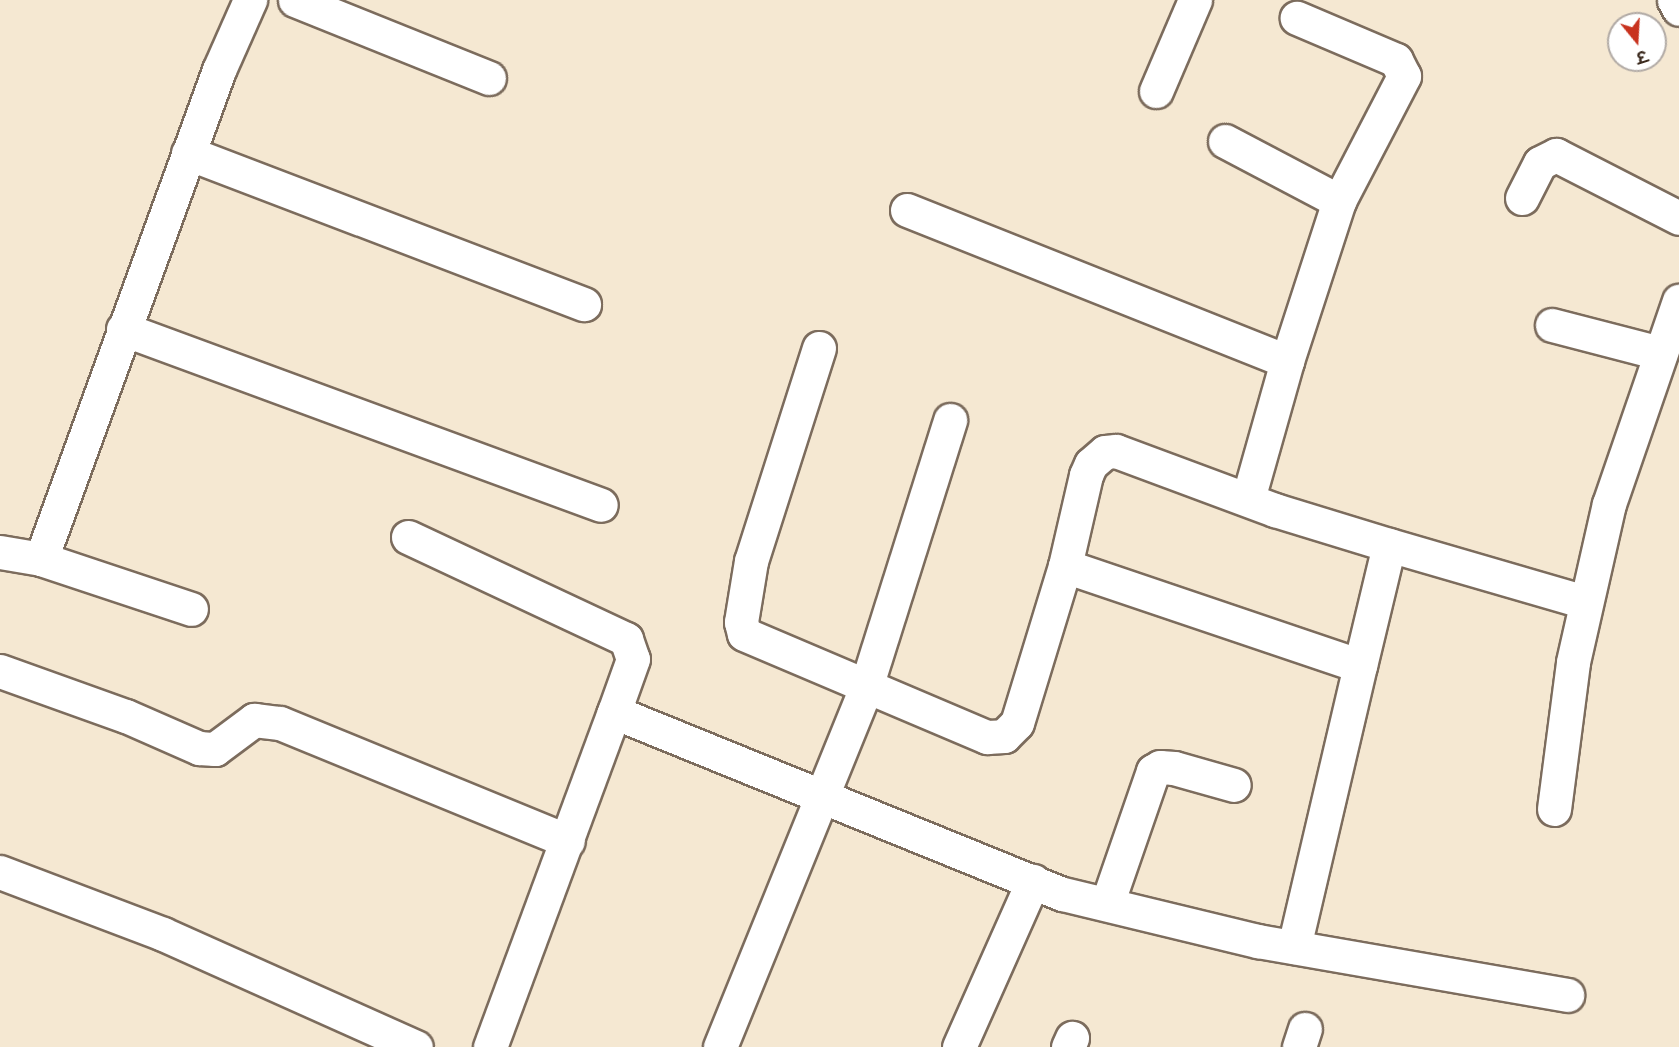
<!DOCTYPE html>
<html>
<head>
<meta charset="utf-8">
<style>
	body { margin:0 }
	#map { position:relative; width:1679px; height:1047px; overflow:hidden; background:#f5e8d2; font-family:"Patrick Hand","Playpen Sans Deva",sans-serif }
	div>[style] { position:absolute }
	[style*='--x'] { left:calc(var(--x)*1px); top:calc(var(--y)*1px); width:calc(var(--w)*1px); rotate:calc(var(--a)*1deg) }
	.roads { filter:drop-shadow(2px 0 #7c6c5d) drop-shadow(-2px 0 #7c6c5d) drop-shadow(0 2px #7c6c5d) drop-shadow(0 -2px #7c6c5d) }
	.minor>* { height:33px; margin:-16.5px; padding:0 16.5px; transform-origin:16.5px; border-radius:16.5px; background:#fff }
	span { translate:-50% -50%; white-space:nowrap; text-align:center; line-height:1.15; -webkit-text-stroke:4.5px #fff; paint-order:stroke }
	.north { position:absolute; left:1607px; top:12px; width:60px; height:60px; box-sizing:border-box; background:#fff; border:2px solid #b1aaa5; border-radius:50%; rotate:162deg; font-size:16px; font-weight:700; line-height:24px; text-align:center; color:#3b2a1e }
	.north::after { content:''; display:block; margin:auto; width:21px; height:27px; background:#c8321e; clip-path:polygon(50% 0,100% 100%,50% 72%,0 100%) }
</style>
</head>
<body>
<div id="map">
	<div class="roads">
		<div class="minor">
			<div style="--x:295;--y:0;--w:209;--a:21.9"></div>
			<div style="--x:1674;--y:0;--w:10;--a:61"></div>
			<div style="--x:1156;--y:91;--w:99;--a:-66.8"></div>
			<div style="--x:1225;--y:141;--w:129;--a:27.8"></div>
			<div style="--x:188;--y:153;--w:424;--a:20.9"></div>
			<div style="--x:1522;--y:198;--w:39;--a:-63"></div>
			<div style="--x:1540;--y:163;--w:18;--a:-27"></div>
			<div style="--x:1556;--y:155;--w:138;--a:27.1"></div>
			<div style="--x:907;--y:210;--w:409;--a:21.7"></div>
			<div style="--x:1287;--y:361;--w:168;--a:-72"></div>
			<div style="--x:1339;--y:201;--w:141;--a:-62.5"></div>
			<div style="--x:1404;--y:76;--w:18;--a:-117"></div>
			<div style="--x:1396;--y:60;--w:108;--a:-157"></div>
			<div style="--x:1552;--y:325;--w:112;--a:14.5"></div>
			<div style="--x:123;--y:329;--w:509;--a:20.21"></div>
			<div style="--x:819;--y:348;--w:224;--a:107.7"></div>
			<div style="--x:751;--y:561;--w:62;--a:99.3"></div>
			<div style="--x:741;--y:622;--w:12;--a:76"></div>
			<div style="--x:744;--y:634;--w:264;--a:23"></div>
			<div style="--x:987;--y:737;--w:17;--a:-3"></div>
			<div style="--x:1004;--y:736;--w:18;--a:-45"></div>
			<div style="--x:1017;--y:723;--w:164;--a:-73"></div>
			<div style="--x:1065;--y:566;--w:93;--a:-77"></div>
			<div style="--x:1086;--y:475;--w:12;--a:-66"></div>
			<div style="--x:1091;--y:464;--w:18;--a:-41"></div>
			<div style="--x:1105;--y:452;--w:11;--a:-5"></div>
			<div style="--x:1116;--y:451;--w:170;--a:20.4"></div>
			<div style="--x:1275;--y:510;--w:119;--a:17.1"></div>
			<div style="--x:1389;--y:545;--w:204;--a:16.2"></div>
			<div style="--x:1248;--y:499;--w:143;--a:-74.2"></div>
			<div style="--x:408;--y:537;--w:241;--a:25.1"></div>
			<div style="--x:626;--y:639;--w:21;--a:71"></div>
			<div style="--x:633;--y:659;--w:56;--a:109.7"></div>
			<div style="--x:0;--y:552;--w:42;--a:9.7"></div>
			<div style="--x:41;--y:559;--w:158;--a:18.4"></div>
			<div style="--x:41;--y:559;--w:520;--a:-70"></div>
			<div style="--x:219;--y:70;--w:77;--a:-66.1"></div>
			<div style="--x:1065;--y:566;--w:311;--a:18.7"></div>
			<div style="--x:1360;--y:666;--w:124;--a:-76.5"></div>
			<div style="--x:0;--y:671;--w:134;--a:19.7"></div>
			<div style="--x:126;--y:716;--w:80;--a:23.7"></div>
			<div style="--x:199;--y:748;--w:16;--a:4"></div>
			<div style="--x:215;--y:749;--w:49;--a:-36.6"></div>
			<div style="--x:254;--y:720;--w:26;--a:7"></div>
			<div style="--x:280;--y:723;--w:311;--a:22.3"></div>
			<div style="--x:1554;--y:809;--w:148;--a:-82.6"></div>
			<div style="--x:1573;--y:662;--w:162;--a:-77.2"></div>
			<div style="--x:1609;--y:504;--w:215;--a:-71"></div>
			<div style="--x:0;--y:872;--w:174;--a:20.8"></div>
			<div style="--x:163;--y:934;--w:277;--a:24.1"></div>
			<div style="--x:1107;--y:904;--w:141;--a:-70.9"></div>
			<div style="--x:1153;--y:771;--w:8;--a:-30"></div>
			<div style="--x:1160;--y:767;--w:14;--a:4"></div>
			<div style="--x:1174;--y:768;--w:62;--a:15.8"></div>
			<div style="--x:1294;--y:947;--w:289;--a:-76.8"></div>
			<div style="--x:490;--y:1047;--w:357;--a:-69.7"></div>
			<div style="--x:614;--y:712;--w:484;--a:22.1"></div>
			<div style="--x:1063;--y:894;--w:201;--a:13.6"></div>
			<div style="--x:1258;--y:941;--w:314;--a:9.9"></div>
			<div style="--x:720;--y:1047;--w:388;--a:-67.9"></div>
			<div style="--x:866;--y:687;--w:280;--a:-72.5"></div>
			<div style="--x:959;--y:1047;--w:182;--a:-66"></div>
			<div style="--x:1068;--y:1047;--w:10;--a:-66"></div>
			<div style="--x:1299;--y:1047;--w:19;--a:-72"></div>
		</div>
	</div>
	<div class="north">उ</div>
</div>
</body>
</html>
